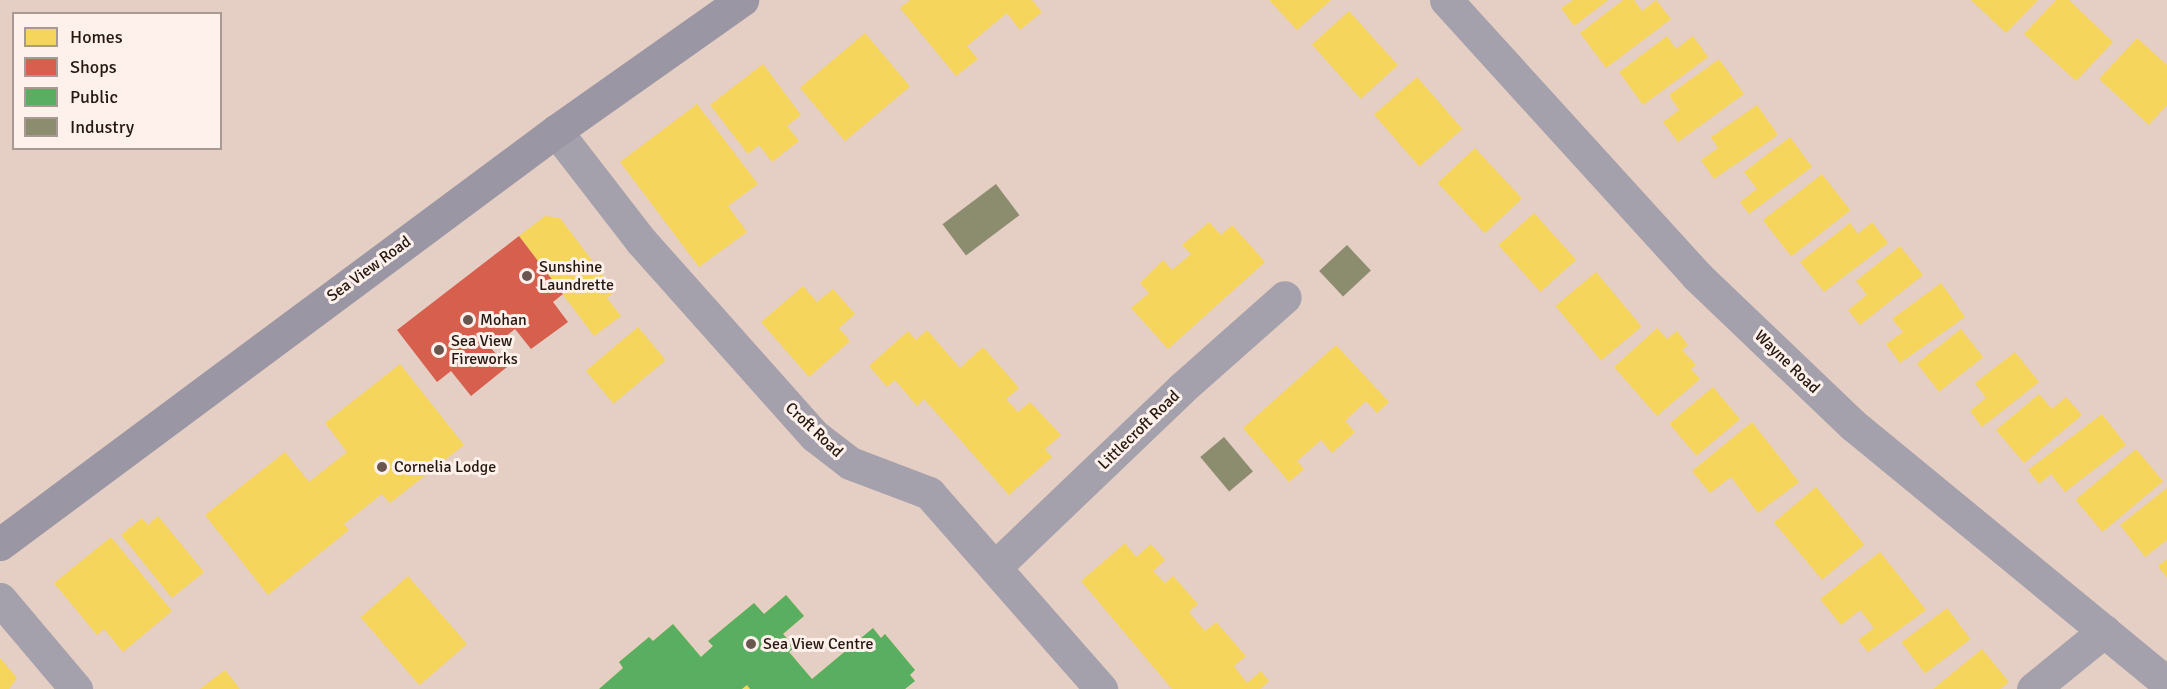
<!DOCTYPE html>
<html>
<head>
<meta charset="utf-8">
<style>
	body { margin:0 }
	#map { position:relative; width:2167px; height:689px; overflow:hidden; background:#e5cec3; font-family:Signika,sans-serif }
	div>[style] { position:absolute }
	[style*='--x'] { left:calc(var(--x)*1px); top:calc(var(--y)*1px); width:calc(var(--w)*1px); rotate:calc(var(--a)*1deg) }
	.homes>* { inset:0; background:#f6d55c; transform-origin:0 0 }
	.shops>* { inset:0; background:#d6604d }
	.public>* { inset:0; background:#5aae61 }
	.industry>* { inset:0; background:#8c8c6e; transform-origin:0 0 }
	.minor>* { height:33px; margin:-16.5px; padding:0 16.5px; transform-origin:16.5px; border-radius:16.5px; background:#a4a0ac }
	.secondary>* { height:33px; margin:-16.5px; padding:0 16.5px; transform-origin:16.5px; border-radius:16.5px; background:#9b96a4 }
	.dots>* { width:16px; height:16px; translate:-50% -50%; box-sizing:border-box; border:3px solid #fef1eb; border-radius:50% }
	span { translate:-50% -50%; white-space:nowrap; text-align:center; line-height:1.15; -webkit-text-stroke:6px #fef1eb; paint-order:stroke }
	.poi-label { font-size:16px; color:#261710 }
	.left { translate:0 -50%; text-align:left }
	.street-label { font-size:16px; color:#261710 }
	.legend { position:absolute; left:12px; top:12px; width:210px; height:138px; box-sizing:border-box; background:#fef1eb; border:2px solid #a89a93; margin:0; padding:8px 10px; list-style:none; font-size:18px; color:#261710 }
	.legend li { display:flex; align-items:center; gap:12px; height:30px }
	.legend b { width:30px; border:2px solid #a89a93 }
</style>
</head>
<body>
<div id="map">
	<div class="homes">
		<div style="clip-path:polygon(910px 0,1032px 0,1042px 12px,1020px 30px,1007px 13px,967px 46px,978px 59px,956px 76px,900px 8px)"></div>
		<div style="clip-path:polygon(1269px 0,1331px 0,1297px 30px)"></div>
		<div style="clip-path:polygon(1573px 0,1608px 0,1574px 26px,1561px 8px)"></div>
		<div style="clip-path:polygon(1623px 0,1634px 0,1642px 11px,1656px 0,1671px 19px,1606px 68px,1580px 33px)"></div>
		<div style="clip-path:polygon(1971px 0,2038px 0,2006px 33px)"></div>
		<div style="clip-path:polygon(2056px 0,2069px 0,2113px 42px,2076px 81px,2024px 34px)"></div>
		<div style="left:1349px;top:11px;width:73px;height:50px;rotate:48deg"></div>
		<div style="left:865px;top:33px;width:70px;height:85px;rotate:50deg"></div>
		<div style="clip-path:polygon(1667px 36px,1676px 49px,1693px 36px,1708px 57px,1643px 105px,1619px 72px)"></div>
		<div style="clip-path:polygon(2137px 38px,2167px 65px,2167px 105px,2149px 125px,2099px 79px)"></div>
		<div style="clip-path:polygon(1719px 59px,1744px 94px,1678px 142px,1663px 122px,1679px 110px,1669px 95px)"></div>
		<div style="clip-path:polygon(763px 64px,801px 115px,787px 126px,799px 141px,772px 162px,759px 145px,748px 154px,710px 105px)"></div>
		<div style="left:1417px;top:77px;width:69px;height:57px;rotate:49deg"></div>
		<div style="clip-path:polygon(697px 104px,758px 184px,728px 206px,747px 232px,699px 267px,620px 162px)"></div>
		<div style="clip-path:polygon(1757px 105px,1778px 135px,1714px 179px,1701px 160px,1718px 148px,1711px 137px)"></div>
		<div style="clip-path:polygon(1790px 137px,1812px 167px,1749px 214px,1740px 202px,1757px 189px,1744px 172px)"></div>
		<div style="left:1475px;top:148px;width:69px;height:51px;rotate:47deg"></div>
		<div style="left:1822px;top:174px;width:46px;height:75px;rotate:52deg"></div>
		<div style="left:1534px;top:213px;width:63px;height:48px;rotate:48deg"></div>
		<div style="clip-path:polygon(545px 216px,560px 218px,615px 291px,607px 298px,621px 316px,594px 336px,519px 236px)"></div>
		<div style="clip-path:polygon(1209px 222px,1221px 235px,1232px 225px,1265px 262px,1168px 349px,1131px 308px,1149px 293px,1140px 283px,1163px 260px,1172px 270px,1191px 254px,1182px 245px)"></div>
		<div style="clip-path:polygon(1872px 222px,1888px 243px,1824px 292px,1800px 262px,1850px 223px,1858px 234px)"></div>
		<div style="clip-path:polygon(1900px 246px,1923px 275px,1860px 325px,1848px 310px,1867px 295px,1856px 281px)"></div>
		<div style="left:1596px;top:272px;width:71px;height:53px;rotate:50deg"></div>
		<div style="clip-path:polygon(1941px 283px,1965px 317px,1900px 363px,1886px 344px,1903px 332px,1892px 319px)"></div>
		<div style="clip-path:polygon(803px 286px,817px 302px,833px 289px,855px 314px,839px 328px,850px 341px,809px 377px,761px 322px)"></div>
		<div style="left:638px;top:327px;width:43px;height:68px;rotate:50deg"></div>
		<div style="clip-path:polygon(1657px 328px,1667px 339px,1677px 331px,1688px 345px,1682px 350px,1696px 365px,1691px 369px,1700px 379px,1657px 416px,1614px 367px)"></div>
		<div style="left:1961px;top:329px;width:36px;height:56px;rotate:52deg"></div>
		<div style="clip-path:polygon(927px 330px,960px 368px,983px 347px,1019px 388px,1006px 399px,1018px 412px,1030px 402px,1061px 435px,1045px 449px,1052px 457px,1009px 495px,924px 399px,917px 406px,895px 380px,887px 387px,869px 366px,908px 331px,916px 340px)"></div>
		<div style="clip-path:polygon(1336px 345px,1389px 402px,1377px 413px,1366px 401px,1345px 421px,1355px 432px,1332px 453px,1321px 440px,1297px 461px,1304px 469px,1289px 482px,1243px 428px)"></div>
		<div style="clip-path:polygon(2015px 352px,2039px 382px,1982px 427px,1970px 411px,1986px 398px,1975px 383px)"></div>
		<div style="clip-path:polygon(400px 364px,464px 445px,390px 503px,382px 494px,344px 524px,349px 530px,268px 595px,205px 515px,285px 452px,309px 482px,347px 452px,325px 423px)"></div>
		<div style="left:1713px;top:387px;width:42px;height:57px;rotate:50deg"></div>
		<div style="clip-path:polygon(2039px 394px,2052px 409px,2066px 397px,2082px 415px,2024px 463px,1996px 430px)"></div>
		<div style="clip-path:polygon(2102px 414px,2126px 445px,2065px 492px,2051px 474px,2039px 484px,2028px 470px)"></div>
		<div style="clip-path:polygon(1752px 422px,1799px 482px,1758px 513px,1731px 477px,1710px 493px,1692px 471px)"></div>
		<div style="left:2136px;top:449px;width:42px;height:79px;rotate:50deg"></div>
		<div style="left:1816px;top:487px;width:75px;height:55px;rotate:50deg"></div>
		<div style="clip-path:polygon(2167px 488px,2167px 540px,2145px 557px,2120px 525px)"></div>
		<div style="clip-path:polygon(158px 516px,204px 572px,172px 598px,121px 535px,142px 518px,148px 525px)"></div>
		<div style="clip-path:polygon(111px 537px,172px 611px,123px 652px,104px 629px,97px 635px,54px 583px)"></div>
		<div style="clip-path:polygon(1125px 543px,1136px 557px,1151px 544px,1165px 560px,1153px 571px,1165px 583px,1173px 576px,1198px 604px,1189px 612px,1197px 622px,1205px 631px,1216px 622px,1246px 656px,1234px 666px,1247px 683px,1261px 671px,1269px 681px,1260px 689px,1172px 689px,1081px 581px)"></div>
		<div style="clip-path:polygon(1880px 552px,1926px 610px,1868px 652px,1858px 640px,1874px 628px,1860px 610px,1841px 625px,1820px 599px)"></div>
		<div style="clip-path:polygon(2167px 559px,2167px 578px,2158px 566px)"></div>
		<div style="left:408px;top:576px;width:90px;height:63px;rotate:49deg"></div>
		<div style="clip-path:polygon(786px 595px,804px 616px,783px 634px,795px 647px,789px 652px,812px 679px,873px 628px,881px 638px,885px 634px,915px 670px,910px 675px,915px 681px,905px 689px,599px 689px,623px 668px,619px 662px,649px 637px,653px 641px,673px 624px,701px 657px,713px 646px,708px 641px,754px 603px,764px 614px)"></div>
		<div style="left:1947px;top:608px;width:39px;height:57px;rotate:53deg"></div>
		<div style="clip-path:polygon(1982px 649px,2009px 682px,2000px 689px,1933px 689px)"></div>
		<div style="clip-path:polygon(0 658px,17px 678px,9px 689px,0 689px)"></div>
		<div style="clip-path:polygon(225px 670px,240px 689px,200px 689px)"></div>
	</div>
	<div class="shops">
		<div style="clip-path:polygon(519px 236px,563px 294px,553px 302px,568px 322px,531px 349px,515px 329px,491px 348px,507px 367px,471px 396px,451px 371px,437px 382px,397px 330px)"></div>
	</div>
	<div class="public">
		<div style="clip-path:polygon(786px 595px,804px 616px,783px 634px,795px 647px,789px 652px,812px 679px,873px 628px,881px 638px,885px 634px,915px 670px,910px 675px,915px 681px,905px 689px,750px 689px,747px 685px,742px 689px,599px 689px,623px 668px,619px 662px,649px 637px,653px 641px,673px 624px,701px 657px,713px 646px,708px 641px,754px 603px,764px 614px)"></div>
	</div>
	<div class="industry">
		<div style="left:996px;top:184px;width:39px;height:67px;rotate:53deg"></div>
		<div style="left:1347px;top:245px;width:35px;height:38px;rotate:47deg"></div>
		<div style="left:1224px;top:437px;width:45px;height:31px;rotate:50deg"></div>
	</div>
	<div class="minor">
		<div style="--x:1446;--y:0;--w:373;--a:47.7"></div>
		<div style="--x:1697;--y:276;--w:216;--a:43.7"></div>
		<div style="--x:1853;--y:425;--w:406;--a:39.4"></div>
		<div style="--x:556;--y:131;--w:139;--a:52.3"></div>
		<div style="--x:641;--y:241;--w:261;--a:48.3"></div>
		<div style="--x:815;--y:436;--w:44;--a:37.6"></div>
		<div style="--x:850;--y:463;--w:85;--a:20.8"></div>
		<div style="--x:929;--y:493;--w:261;--a:48.7"></div>
		<div style="--x:996;--y:566;--w:257;--a:-43.7"></div>
		<div style="--x:1182;--y:388;--w:137;--a:-41.5"></div>
		<div style="--x:0;--y:599;--w:118;--a:49.8"></div>
		<div style="--x:2033;--y:689;--w:92;--a:-39.2"></div>
	</div>
	<div class="secondary">
		<div style="--x:0;--y:544;--w:693;--a:-36.61"></div>
		<div style="--x:556;--y:131;--w:228;--a:-35.2"></div>
	</div>
	<div class="dots">
		<div style="left:527px;top:276px;background:#69574f"></div>
		<div style="left:468px;top:320px;background:#69574f"></div>
		<div style="left:439px;top:350px;background:#69574f"></div>
		<div style="left:382px;top:467px;background:#69574f"></div>
		<div style="left:751px;top:644px;background:#69574f"></div>
	</div>
	<div class="poi-label">
		<span class="left" style="left:539px;top:276px">Sunshine<br>Laundrette</span>
		<span class="left" style="left:480px;top:320px">Mohan</span>
		<span class="left" style="left:451px;top:350px">Sea View<br>Fireworks</span>
		<span class="left" style="left:394px;top:467px">Cornelia Lodge</span>
		<span class="left" style="left:763px;top:644px">Sea View Centre</span>
	</div>
	<div class="street-label">
		<span style="left:369px;top:269px;rotate:-36deg">Sea View Road</span>
		<span style="left:1787px;top:362px;rotate:44deg">Wayne Road</span>
		<span style="left:814px;top:430px;rotate:43deg">Croft Road</span>
		<span style="left:1139px;top:430px;rotate:-44deg">Littlecroft Road</span>
	</div>
	<ul class="legend">
	<li><b style="height:16px;background:#f6d55c"></b>Homes</li>
	<li><b style="height:16px;background:#d6604d"></b>Shops</li>
	<li><b style="height:16px;background:#5aae61"></b>Public</li>
	<li><b style="height:16px;background:#8c8c6e"></b>Industry</li>
	</ul>
</div>
</body>
</html>
